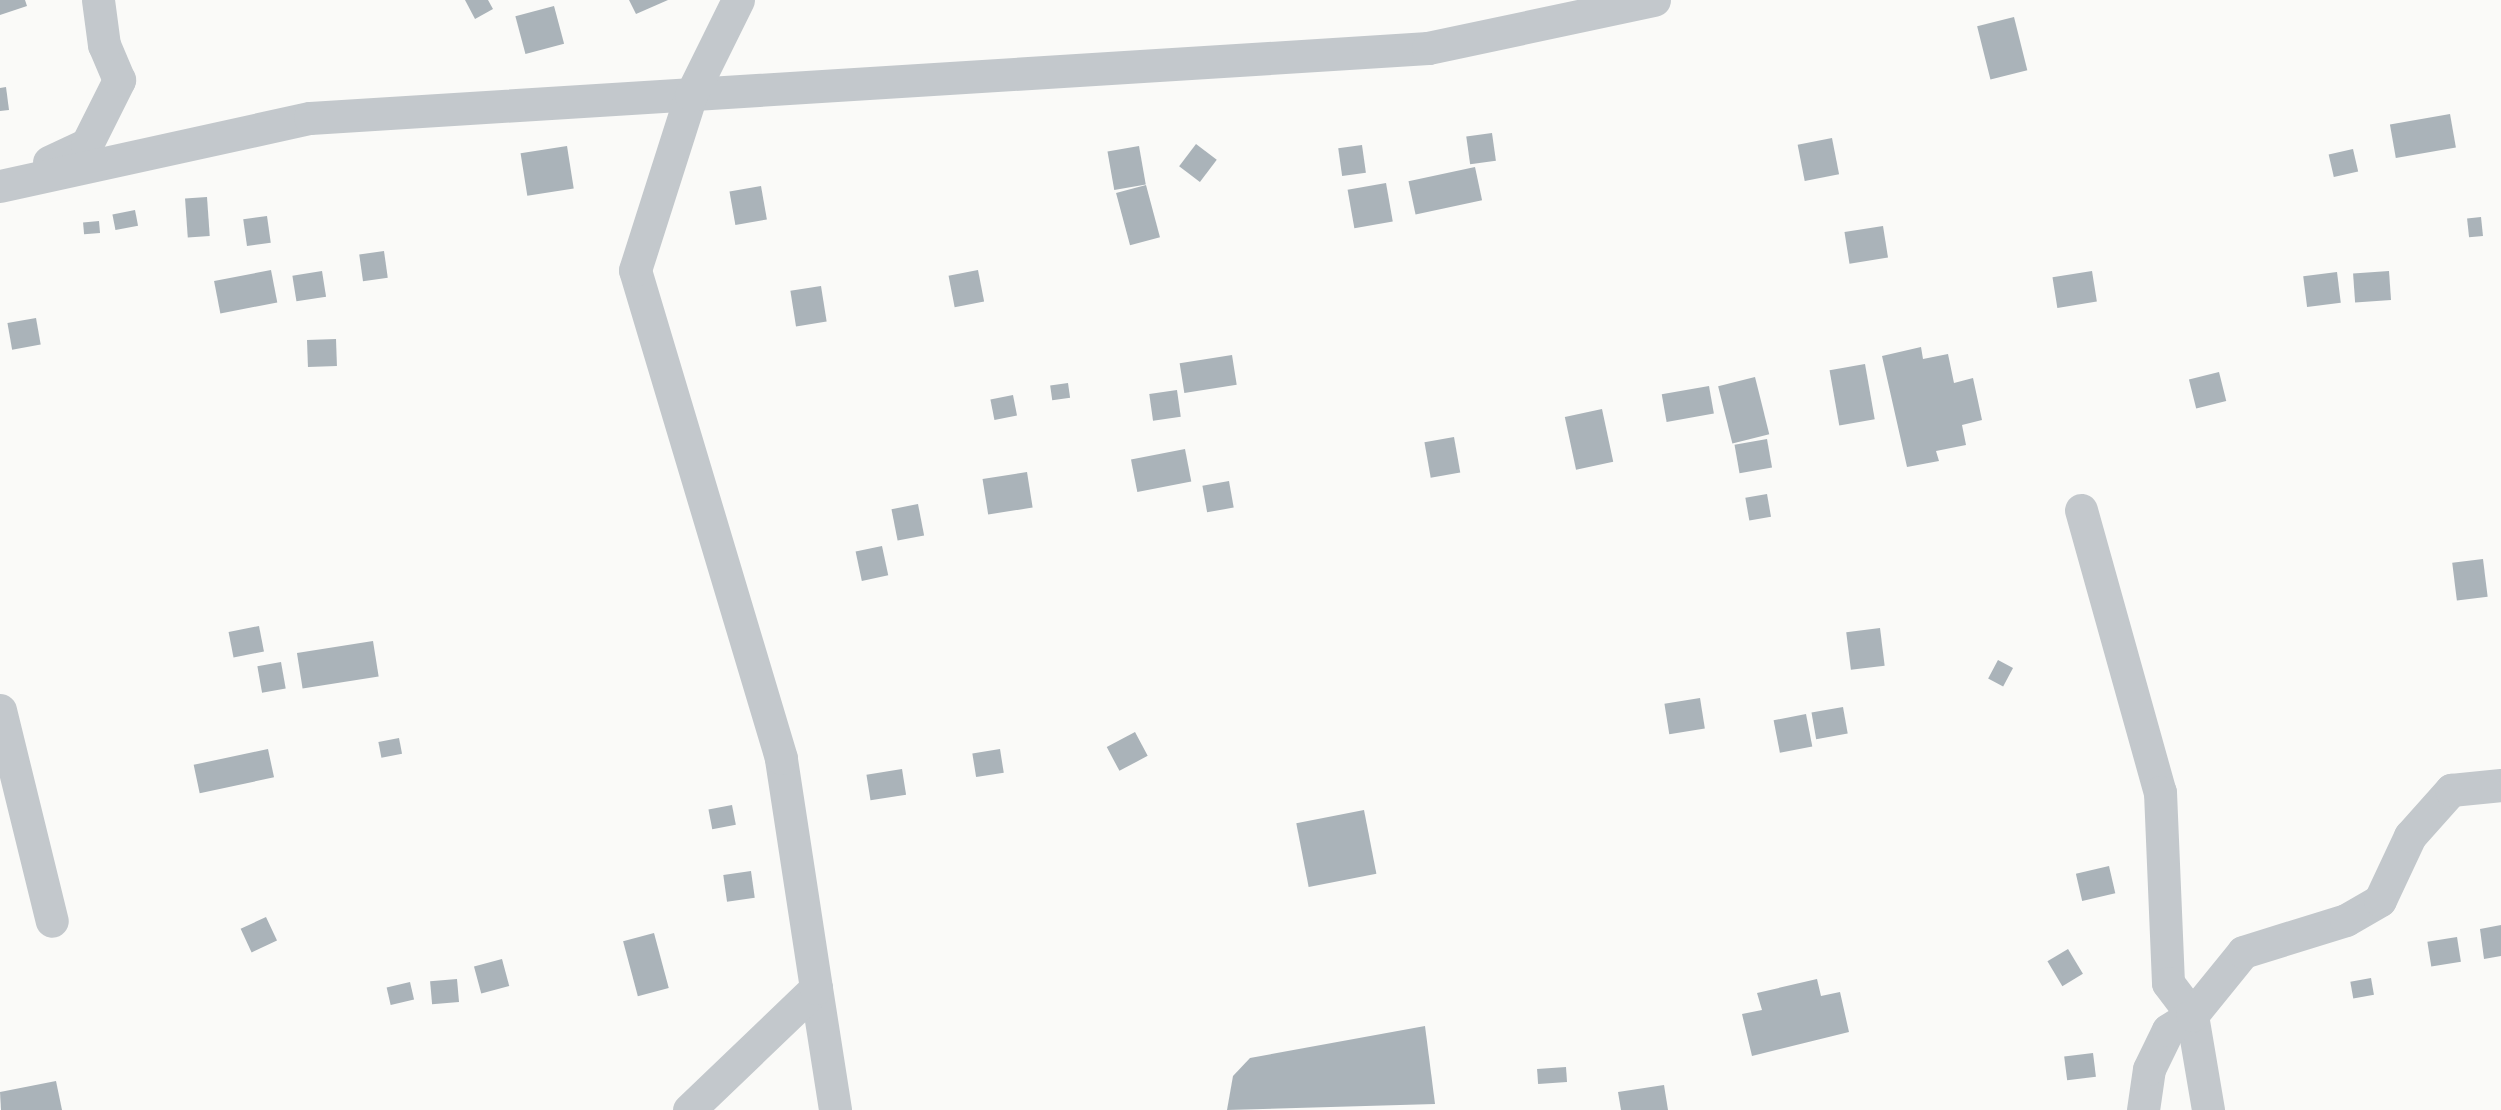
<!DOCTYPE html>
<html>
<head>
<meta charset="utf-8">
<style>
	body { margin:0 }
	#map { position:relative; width:2501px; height:1110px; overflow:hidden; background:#fafaf8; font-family:Karla,sans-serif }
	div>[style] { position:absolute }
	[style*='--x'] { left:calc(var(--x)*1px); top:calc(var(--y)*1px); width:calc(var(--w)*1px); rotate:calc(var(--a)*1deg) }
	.building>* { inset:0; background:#aab3b9; transform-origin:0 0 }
	.street>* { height:33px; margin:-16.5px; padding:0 16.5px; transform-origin:16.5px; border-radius:16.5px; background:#c3c8cc }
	span { translate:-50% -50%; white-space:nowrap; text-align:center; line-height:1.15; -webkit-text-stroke:7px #fff; paint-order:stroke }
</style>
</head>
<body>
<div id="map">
	<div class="building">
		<div style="clip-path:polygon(0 0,25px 0,27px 6px,0 15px)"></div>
		<div style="clip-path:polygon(465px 0,488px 0,493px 9px,475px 19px)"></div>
		<div style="clip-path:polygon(629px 0,668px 0,636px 14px)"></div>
		<div style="left:554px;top:6px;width:39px;height:40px;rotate:75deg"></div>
		<div style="left:2014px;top:17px;width:55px;height:38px;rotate:76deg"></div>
		<div style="clip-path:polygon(6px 87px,9px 110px,0 111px,0 88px)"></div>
		<div style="left:2450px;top:114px;width:34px;height:61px;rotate:80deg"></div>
		<div style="left:1492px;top:133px;width:28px;height:26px;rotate:82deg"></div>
		<div style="left:1832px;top:138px;width:37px;height:35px;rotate:79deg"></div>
		<div style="left:1196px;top:144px;width:26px;height:28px;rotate:37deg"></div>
		<div style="left:1362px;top:145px;width:28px;height:24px;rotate:82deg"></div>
		<div style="left:567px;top:146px;width:43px;height:47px;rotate:81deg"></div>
		<div style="left:1139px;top:146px;width:39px;height:32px;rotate:80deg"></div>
		<div style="left:2353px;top:149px;width:23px;height:25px;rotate:77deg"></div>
		<div style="left:1475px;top:167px;width:34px;height:68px;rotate:78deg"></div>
		<div style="left:1386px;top:183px;width:39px;height:39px;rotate:80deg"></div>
		<div style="left:1146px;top:185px;width:54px;height:31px;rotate:75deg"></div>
		<div style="left:761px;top:186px;width:34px;height:32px;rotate:80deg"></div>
		<div style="left:207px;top:197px;width:39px;height:22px;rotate:86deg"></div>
		<div style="left:135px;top:210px;width:16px;height:23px;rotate:79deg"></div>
		<div style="left:267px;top:216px;width:27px;height:24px;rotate:82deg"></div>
		<div style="left:2481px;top:217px;width:19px;height:14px;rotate:84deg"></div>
		<div style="left:99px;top:221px;width:12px;height:16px;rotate:85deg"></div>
		<div style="left:1883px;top:226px;width:32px;height:39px;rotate:81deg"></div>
		<div style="left:384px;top:251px;width:27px;height:25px;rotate:82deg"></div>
		<div style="left:271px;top:270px;width:33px;height:58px;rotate:79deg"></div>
		<div style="left:978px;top:270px;width:32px;height:30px;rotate:79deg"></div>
		<div style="left:322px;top:271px;width:26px;height:30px;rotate:81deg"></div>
		<div style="left:2092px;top:271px;width:31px;height:40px;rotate:81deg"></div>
		<div style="left:2389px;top:271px;width:29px;height:36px;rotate:86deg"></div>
		<div style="left:2337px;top:272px;width:31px;height:34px;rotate:83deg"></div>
		<div style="left:821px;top:286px;width:36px;height:31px;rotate:81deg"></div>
		<div style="left:36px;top:318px;width:27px;height:29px;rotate:80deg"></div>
		<div style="left:336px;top:339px;width:27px;height:29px;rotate:88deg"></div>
		<div style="clip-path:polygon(1921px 347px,1923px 359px,1948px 354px,1954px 383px,1973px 378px,1982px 420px,1962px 425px,1966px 445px,1936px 451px,1939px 461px,1907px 467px,1882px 356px)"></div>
		<div style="left:1232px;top:355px;width:30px;height:53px;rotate:81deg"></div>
		<div style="left:1865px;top:364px;width:56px;height:36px;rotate:80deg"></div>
		<div style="left:2219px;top:372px;width:30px;height:31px;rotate:76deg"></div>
		<div style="left:1755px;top:377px;width:59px;height:38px;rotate:76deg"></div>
		<div style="left:1068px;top:383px;width:15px;height:18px;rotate:82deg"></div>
		<div style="left:1709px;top:386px;width:28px;height:48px;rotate:80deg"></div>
		<div style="left:1177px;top:390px;width:27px;height:28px;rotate:82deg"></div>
		<div style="left:1013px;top:395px;width:21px;height:23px;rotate:79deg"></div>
		<div style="left:1602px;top:409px;width:54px;height:38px;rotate:78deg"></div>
		<div style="left:1454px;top:437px;width:36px;height:30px;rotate:80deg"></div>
		<div style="left:1767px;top:439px;width:29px;height:33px;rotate:80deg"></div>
		<div style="left:1185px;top:449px;width:33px;height:55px;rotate:79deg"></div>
		<div style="left:1027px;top:472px;width:36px;height:45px;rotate:81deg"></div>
		<div style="left:1229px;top:481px;width:27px;height:27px;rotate:80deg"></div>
		<div style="left:1767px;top:494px;width:23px;height:22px;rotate:80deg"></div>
		<div style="left:918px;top:504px;width:32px;height:27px;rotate:79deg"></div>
		<div style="left:882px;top:546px;width:30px;height:27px;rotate:78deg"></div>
		<div style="left:2483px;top:559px;width:38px;height:31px;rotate:83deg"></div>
		<div style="left:259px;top:626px;width:26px;height:31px;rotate:79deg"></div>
		<div style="left:1880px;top:628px;width:38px;height:34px;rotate:83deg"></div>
		<div style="left:373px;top:641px;width:36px;height:77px;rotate:81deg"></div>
		<div style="left:1998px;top:660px;width:17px;height:21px;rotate:28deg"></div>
		<div style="left:281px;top:662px;width:27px;height:24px;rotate:80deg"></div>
		<div style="left:1700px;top:698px;width:31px;height:36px;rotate:81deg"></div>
		<div style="left:1843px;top:707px;width:27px;height:32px;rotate:80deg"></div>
		<div style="left:1806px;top:714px;width:33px;height:33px;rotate:79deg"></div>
		<div style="left:1135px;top:732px;width:27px;height:32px;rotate:62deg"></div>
		<div style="left:399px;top:738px;width:16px;height:21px;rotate:79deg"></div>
		<div style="left:268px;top:749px;width:29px;height:76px;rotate:78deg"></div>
		<div style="left:1000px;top:749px;width:24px;height:28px;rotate:81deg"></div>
		<div style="left:902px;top:769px;width:26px;height:36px;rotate:81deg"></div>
		<div style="left:732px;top:805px;width:20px;height:24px;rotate:79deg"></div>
		<div style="left:1364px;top:810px;width:65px;height:69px;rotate:79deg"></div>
		<div style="left:2109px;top:866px;width:28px;height:34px;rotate:77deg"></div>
		<div style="left:751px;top:871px;width:27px;height:28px;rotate:82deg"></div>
		<div style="left:266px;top:917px;width:26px;height:28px;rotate:65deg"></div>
		<div style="clip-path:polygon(2501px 925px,2501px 956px,2484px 959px,2480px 929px)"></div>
		<div style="left:654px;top:933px;width:57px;height:32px;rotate:75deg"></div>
		<div style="left:2457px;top:937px;width:25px;height:30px;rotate:81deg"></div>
		<div style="left:2068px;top:949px;width:29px;height:24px;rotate:59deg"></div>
		<div style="left:502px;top:959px;width:28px;height:29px;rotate:75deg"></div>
		<div style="left:2371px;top:978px;width:17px;height:21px;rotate:80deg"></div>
		<div style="left:457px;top:979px;width:23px;height:27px;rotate:85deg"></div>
		<div style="clip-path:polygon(1817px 979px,1821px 996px,1840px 992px,1849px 1032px,1752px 1056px,1742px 1014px,1762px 1010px,1757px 993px)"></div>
		<div style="left:410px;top:982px;width:18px;height:24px;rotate:77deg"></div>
		<div style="clip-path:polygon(1425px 1026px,1435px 1104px,1227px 1110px,1233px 1076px,1250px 1058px)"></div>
		<div style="left:2093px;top:1053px;width:24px;height:29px;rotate:83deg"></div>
		<div style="left:1566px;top:1067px;width:15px;height:29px;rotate:86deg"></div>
		<div style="clip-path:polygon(56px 1081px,62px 1110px,1px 1110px,0 1092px)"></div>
		<div style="clip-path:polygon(1664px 1085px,1668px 1110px,1621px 1110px,1618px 1092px)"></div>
	</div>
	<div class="street">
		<div style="--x:49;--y:162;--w:42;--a:-25.3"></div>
		<div style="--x:87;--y:144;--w:72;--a:-63.4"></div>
		<div style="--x:119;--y:80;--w:38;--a:-113"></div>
		<div style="--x:104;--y:45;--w:45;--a:-97.6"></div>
		<div style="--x:0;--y:186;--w:317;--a:-12.4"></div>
		<div style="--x:310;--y:118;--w:1120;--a:-3.58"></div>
		<div style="--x:1428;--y:48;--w:231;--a:-12"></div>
		<div style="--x:2081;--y:510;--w:293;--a:74.4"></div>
		<div style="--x:2160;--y:792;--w:191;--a:87.6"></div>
		<div style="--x:2168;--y:983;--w:40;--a:53"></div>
		<div style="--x:2192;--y:1015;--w:96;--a:80.4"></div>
		<div style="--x:0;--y:710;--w:217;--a:76.2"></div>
		<div style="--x:816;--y:988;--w:123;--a:81.1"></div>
		<div style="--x:689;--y:1110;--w:176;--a:-43.8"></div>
		<div style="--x:816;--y:988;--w:233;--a:-98.7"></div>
		<div style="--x:781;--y:758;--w:509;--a:-106.66"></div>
		<div style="--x:635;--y:270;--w:184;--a:-72.3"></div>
		<div style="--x:691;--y:95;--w:106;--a:-63.7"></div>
		<div style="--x:2143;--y:1110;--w:41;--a:-81.7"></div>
		<div style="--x:2149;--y:1069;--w:43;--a:-64"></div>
		<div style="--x:2168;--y:1030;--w:28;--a:-32"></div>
		<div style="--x:2192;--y:1015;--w:81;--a:-51"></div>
		<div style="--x:2243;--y:952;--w:108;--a:-17.3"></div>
		<div style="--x:2346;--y:920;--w:39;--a:-30"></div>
		<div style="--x:2380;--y:900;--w:71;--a:-64.9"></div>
		<div style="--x:2410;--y:836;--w:62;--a:-48.3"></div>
		<div style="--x:2451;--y:790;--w:50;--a:-5.7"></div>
	</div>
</div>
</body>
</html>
